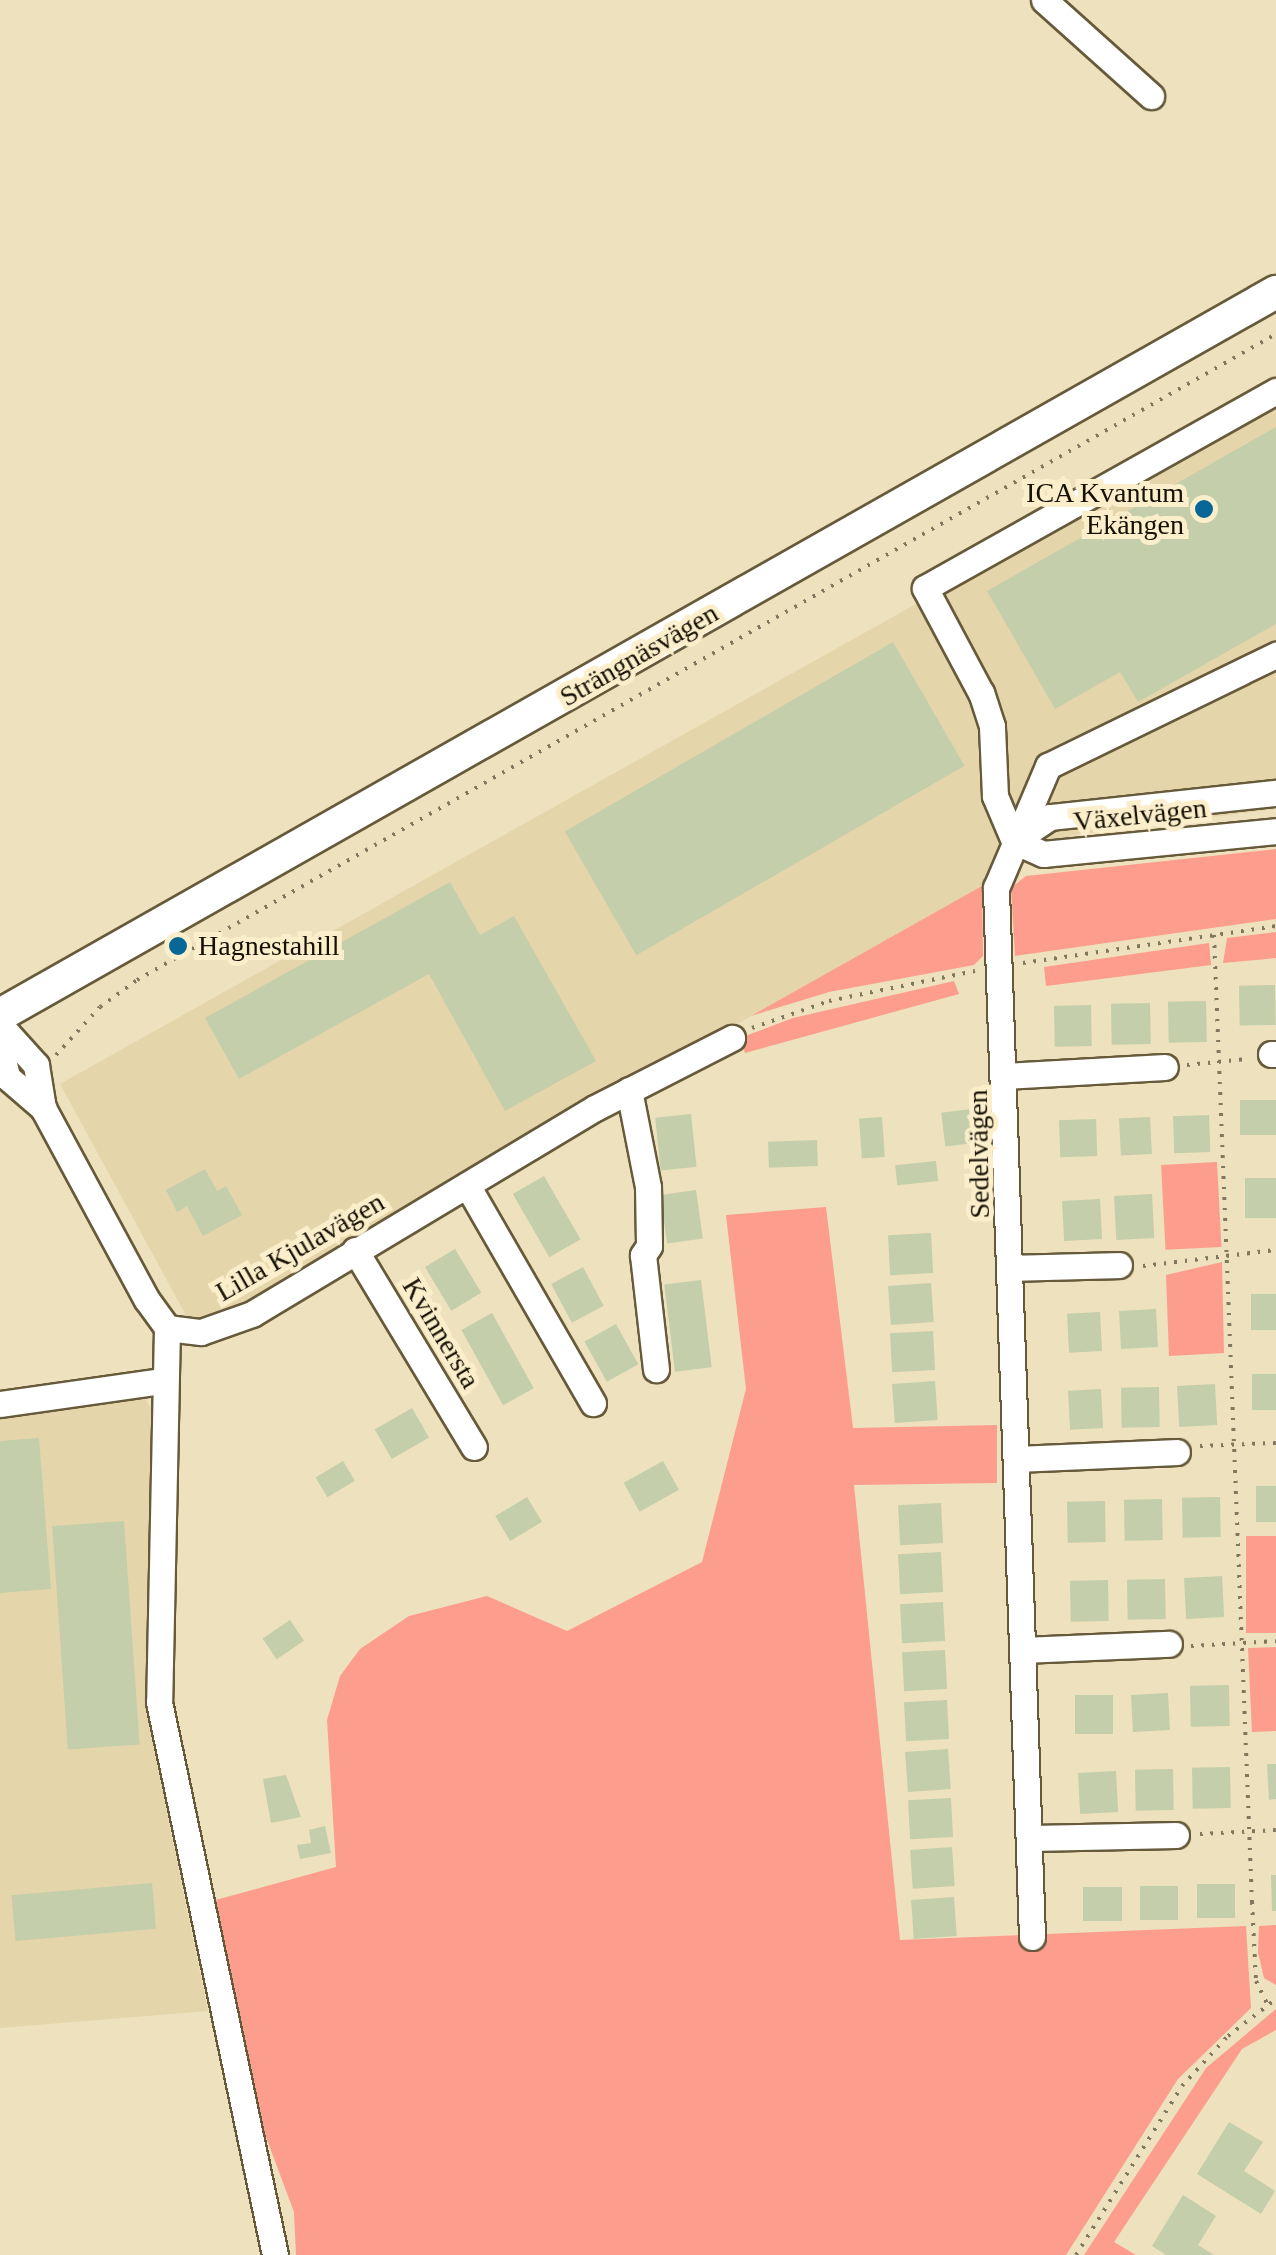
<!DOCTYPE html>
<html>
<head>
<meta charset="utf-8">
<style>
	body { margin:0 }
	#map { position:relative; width:1276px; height:2255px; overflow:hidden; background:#eee1bd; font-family:"Times New Roman",serif }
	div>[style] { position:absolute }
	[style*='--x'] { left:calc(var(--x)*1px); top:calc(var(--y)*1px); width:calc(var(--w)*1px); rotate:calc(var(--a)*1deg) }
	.built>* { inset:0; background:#e5d5aa }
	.green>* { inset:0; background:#fd9d8d; transform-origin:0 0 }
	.building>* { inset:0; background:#c4ceaa; transform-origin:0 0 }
	.path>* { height:4px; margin-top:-2px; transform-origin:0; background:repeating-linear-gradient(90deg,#80775f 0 2.5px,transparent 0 10.5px) }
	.roads { filter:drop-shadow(2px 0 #665a3a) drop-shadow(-2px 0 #665a3a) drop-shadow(0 2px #665a3a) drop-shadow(0 -2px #665a3a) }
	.minor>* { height:25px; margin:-12.5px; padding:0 12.5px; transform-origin:12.5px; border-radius:12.5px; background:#fff }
	.major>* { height:32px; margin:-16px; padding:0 16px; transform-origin:16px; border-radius:16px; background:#fff }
	.dots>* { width:28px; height:28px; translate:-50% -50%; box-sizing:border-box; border:5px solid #fbeeca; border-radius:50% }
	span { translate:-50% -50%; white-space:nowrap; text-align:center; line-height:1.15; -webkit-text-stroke:10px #fbeeca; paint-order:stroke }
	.poi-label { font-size:28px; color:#161105 }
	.right { translate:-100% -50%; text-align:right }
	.left { translate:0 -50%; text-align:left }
	.street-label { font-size:28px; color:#161105 }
</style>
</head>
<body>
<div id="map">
	<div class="built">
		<div style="clip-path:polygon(1276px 402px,1276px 809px,1073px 835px,194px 1330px,60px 1084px)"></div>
		<div style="clip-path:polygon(144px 1396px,156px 1417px,146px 1711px,208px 2011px,0 2028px,0 1416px)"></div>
	</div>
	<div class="green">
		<div style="clip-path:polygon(1276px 849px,1276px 919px,1015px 956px,1011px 888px,1026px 876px)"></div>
		<div style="clip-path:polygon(982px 886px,983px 956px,974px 965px,829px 992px,751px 1016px)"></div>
		<div style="clip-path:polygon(1276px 932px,1276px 958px,1223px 963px,1227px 938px)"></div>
		<div style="clip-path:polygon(1209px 943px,1211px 965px,1046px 986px,1044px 967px)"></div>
		<div style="clip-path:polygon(954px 981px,959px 994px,745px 1053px,740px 1038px,793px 1018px)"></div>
		<div style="left:1217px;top:1162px;width:85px;height:56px;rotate:87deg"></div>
		<div style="clip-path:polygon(826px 1207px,853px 1428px,997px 1425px,997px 1483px,854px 1485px,900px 1940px,1246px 1926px,1251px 2008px,1178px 2079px,1066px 2255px,296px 2255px,294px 2212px,250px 2094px,208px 1902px,336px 1867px,327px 1720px,340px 1676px,360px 1649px,409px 1616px,487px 1596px,567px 1631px,702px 1562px,746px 1389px,726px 1215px)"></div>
		<div style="clip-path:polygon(1222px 1262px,1224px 1353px,1169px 1356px,1166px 1275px)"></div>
		<div style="left:1276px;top:1536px;width:97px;height:30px;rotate:90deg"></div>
		<div style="clip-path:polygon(1276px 1647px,1276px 1731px,1252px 1732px,1248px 1648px)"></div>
		<div style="clip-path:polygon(1276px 1925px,1276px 1985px,1264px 1978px,1258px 1952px,1259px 1926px)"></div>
		<div style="clip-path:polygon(1276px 2009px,1276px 2030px,1242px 2049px,1114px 2242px,1136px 2255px,1084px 2255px,1206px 2068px)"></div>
	</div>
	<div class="building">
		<div style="clip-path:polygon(1276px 427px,1276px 624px,1138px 702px,1120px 672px,1055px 709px,987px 591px)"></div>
		<div style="left:893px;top:642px;width:143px;height:379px;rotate:60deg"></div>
		<div style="clip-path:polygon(450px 882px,480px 935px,514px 916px,596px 1061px,505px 1111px,429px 974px,239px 1079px,205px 1018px)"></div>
		<div style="left:1275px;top:985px;width:40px;height:36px;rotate:89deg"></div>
		<div style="left:1206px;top:1001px;width:41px;height:38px;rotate:89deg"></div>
		<div style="left:1150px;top:1003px;width:41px;height:39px;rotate:89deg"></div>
		<div style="left:1091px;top:1005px;width:41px;height:37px;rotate:89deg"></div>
		<div style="left:1276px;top:1100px;width:35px;height:36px;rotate:90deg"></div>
		<div style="left:971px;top:1109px;width:34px;height:30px;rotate:83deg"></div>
		<div style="left:691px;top:1114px;width:53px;height:36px;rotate:84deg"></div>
		<div style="left:1209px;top:1115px;width:37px;height:36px;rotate:88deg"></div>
		<div style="left:882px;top:1117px;width:40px;height:23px;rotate:86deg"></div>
		<div style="left:1150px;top:1117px;width:37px;height:31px;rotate:87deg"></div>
		<div style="left:1096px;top:1119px;width:37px;height:37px;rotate:88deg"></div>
		<div style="left:817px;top:1140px;width:26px;height:49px;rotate:88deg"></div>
		<div style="left:936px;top:1161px;width:20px;height:41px;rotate:84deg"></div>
		<div style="clip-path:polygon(205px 1169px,217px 1191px,226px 1186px,242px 1215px,203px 1236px,187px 1206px,177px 1212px,166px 1190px)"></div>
		<div style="left:544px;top:1176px;width:73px;height:36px;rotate:60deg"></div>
		<div style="left:1276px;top:1178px;width:40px;height:31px;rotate:90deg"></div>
		<div style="left:696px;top:1190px;width:49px;height:36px;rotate:82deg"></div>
		<div style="left:1152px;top:1194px;width:44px;height:38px;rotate:87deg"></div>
		<div style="left:1100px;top:1199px;width:40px;height:38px;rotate:87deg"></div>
		<div style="left:931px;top:1233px;width:40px;height:43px;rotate:87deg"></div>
		<div style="left:455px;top:1249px;width:51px;height:35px;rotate:59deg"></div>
		<div style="left:583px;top:1267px;width:44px;height:36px;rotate:62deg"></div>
		<div style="left:701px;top:1280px;width:88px;height:37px;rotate:83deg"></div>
		<div style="left:931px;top:1283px;width:39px;height:43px;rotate:86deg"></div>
		<div style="left:1276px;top:1294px;width:36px;height:25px;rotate:90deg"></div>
		<div style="left:1156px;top:1309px;width:38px;height:37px;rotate:87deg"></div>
		<div style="left:1100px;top:1312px;width:39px;height:33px;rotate:87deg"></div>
		<div style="left:492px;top:1313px;width:86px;height:35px;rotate:61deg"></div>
		<div style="left:616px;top:1324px;width:46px;height:36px;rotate:61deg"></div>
		<div style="left:933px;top:1331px;width:39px;height:43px;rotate:87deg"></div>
		<div style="left:1252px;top:1374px;width:24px;height:36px"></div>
		<div style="left:935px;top:1381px;width:39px;height:43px;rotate:86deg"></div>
		<div style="left:1215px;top:1384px;width:41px;height:38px;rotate:87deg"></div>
		<div style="left:1159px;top:1387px;width:40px;height:38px;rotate:89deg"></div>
		<div style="left:1101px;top:1389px;width:39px;height:33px;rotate:87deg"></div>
		<div style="left:412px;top:1408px;width:34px;height:43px;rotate:60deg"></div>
		<div style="clip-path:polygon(39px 1438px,51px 1589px,0 1593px,0 1441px)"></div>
		<div style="left:343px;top:1461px;width:23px;height:32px;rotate:59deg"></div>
		<div style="left:663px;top:1461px;width:33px;height:45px;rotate:61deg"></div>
		<div style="left:1256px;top:1486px;width:20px;height:36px"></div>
		<div style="left:527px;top:1497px;width:29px;height:37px;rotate:59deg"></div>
		<div style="left:1220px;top:1497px;width:40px;height:38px;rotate:89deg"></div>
		<div style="left:1162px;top:1499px;width:41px;height:38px;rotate:89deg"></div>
		<div style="left:1105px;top:1501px;width:41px;height:38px;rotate:89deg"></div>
		<div style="left:941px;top:1503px;width:40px;height:43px;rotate:87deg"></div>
		<div style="left:124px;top:1521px;width:224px;height:72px;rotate:86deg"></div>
		<div style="left:941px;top:1552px;width:40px;height:43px;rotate:87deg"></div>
		<div style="left:1222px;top:1576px;width:41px;height:38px;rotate:87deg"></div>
		<div style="left:1165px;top:1579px;width:40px;height:38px;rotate:89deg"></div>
		<div style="left:1108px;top:1580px;width:41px;height:38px;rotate:89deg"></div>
		<div style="left:943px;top:1602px;width:39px;height:43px;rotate:87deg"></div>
		<div style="left:290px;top:1620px;width:25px;height:33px;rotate:56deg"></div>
		<div style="left:945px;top:1650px;width:39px;height:43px;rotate:87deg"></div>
		<div style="left:1229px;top:1685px;width:41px;height:39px;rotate:89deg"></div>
		<div style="left:1168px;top:1693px;width:37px;height:37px;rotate:87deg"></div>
		<div style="left:1075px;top:1695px;width:38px;height:39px"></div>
		<div style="left:947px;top:1700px;width:39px;height:43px;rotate:87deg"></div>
		<div style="left:948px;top:1749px;width:40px;height:43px;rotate:86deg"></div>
		<div style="clip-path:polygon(1267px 1764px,1276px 1764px,1276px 1799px,1269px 1800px)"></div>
		<div style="left:1230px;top:1767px;width:41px;height:38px;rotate:89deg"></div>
		<div style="left:1173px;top:1769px;width:41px;height:38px;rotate:89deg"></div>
		<div style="left:1116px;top:1771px;width:41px;height:38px;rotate:87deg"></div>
		<div style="clip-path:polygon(286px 1775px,301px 1817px,271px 1823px,263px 1779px)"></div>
		<div style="left:951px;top:1798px;width:39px;height:43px;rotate:87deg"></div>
		<div style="clip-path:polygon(325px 1826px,331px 1853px,300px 1859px,297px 1845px,311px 1843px,309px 1830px)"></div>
		<div style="left:952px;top:1847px;width:39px;height:42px;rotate:86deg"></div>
		<div style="clip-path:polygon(1271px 1875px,1276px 1875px,1276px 1911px,1272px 1911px)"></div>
		<div style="left:152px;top:1883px;width:46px;height:141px;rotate:85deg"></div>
		<div style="left:1197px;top:1884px;width:38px;height:34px"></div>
		<div style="left:1140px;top:1886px;width:38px;height:34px"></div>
		<div style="left:1122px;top:1887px;width:34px;height:39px;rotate:90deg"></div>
		<div style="left:954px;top:1897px;width:39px;height:43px;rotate:86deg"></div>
		<div style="clip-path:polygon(1229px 2122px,1263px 2142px,1244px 2171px,1275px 2191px,1261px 2214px,1197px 2174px)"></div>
		<div style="clip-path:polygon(1183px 2195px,1216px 2216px,1198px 2245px,1214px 2255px,1166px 2255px,1152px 2246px)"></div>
	</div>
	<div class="path">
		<div style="--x:1214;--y:935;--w:968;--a:87.75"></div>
		<div style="--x:1252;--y:1902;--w:79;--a:87.1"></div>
		<div style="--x:1256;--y:1981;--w:25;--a:64"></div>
		<div style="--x:1023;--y:963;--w:256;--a:-8.3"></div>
		<div style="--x:752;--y:1028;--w:82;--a:-19.3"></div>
		<div style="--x:829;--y:1001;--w:149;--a:-11.6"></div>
		<div style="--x:56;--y:1055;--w:65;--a:-47.5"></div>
		<div style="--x:100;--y:1007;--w:46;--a:-36.1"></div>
		<div style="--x:137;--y:980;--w:1309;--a:-29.56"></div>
		<div style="--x:1187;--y:1065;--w:60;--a:-5.7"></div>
		<div style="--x:1143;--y:1266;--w:134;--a:-6.9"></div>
		<div style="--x:1200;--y:1446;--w:76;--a:-2.3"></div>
		<div style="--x:1191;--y:1646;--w:85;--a:-3.4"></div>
		<div style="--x:1200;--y:1834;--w:76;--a:-3"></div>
		<div style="--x:1076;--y:2255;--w:199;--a:-57.9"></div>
		<div style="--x:1182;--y:2086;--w:68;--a:-47.4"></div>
		<div style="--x:1228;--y:2036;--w:61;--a:-37.6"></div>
	</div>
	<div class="roads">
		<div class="minor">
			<div style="--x:1044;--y:0;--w:144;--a:41.9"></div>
			<div style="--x:1014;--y:841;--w:49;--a:-112.9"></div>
			<div style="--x:995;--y:796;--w:70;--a:-92.5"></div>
			<div style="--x:992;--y:726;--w:35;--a:-108"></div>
			<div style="--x:981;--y:693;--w:119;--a:-118.1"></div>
			<div style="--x:925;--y:588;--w:403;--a:-29.3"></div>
			<div style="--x:1014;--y:841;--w:43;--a:-33.7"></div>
			<div style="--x:1050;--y:817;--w:227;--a:-6.1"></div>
			<div style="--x:1014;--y:841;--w:32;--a:24"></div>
			<div style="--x:1043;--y:854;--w:234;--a:-5.6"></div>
			<div style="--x:0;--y:1025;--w:54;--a:48"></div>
			<div style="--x:36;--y:1065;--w:44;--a:80.8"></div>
			<div style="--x:43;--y:1108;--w:218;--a:61.6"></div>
			<div style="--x:147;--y:1300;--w:34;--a:54"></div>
			<div style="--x:167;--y:1328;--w:34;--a:7"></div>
			<div style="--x:201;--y:1332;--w:54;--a:-19.4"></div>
			<div style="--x:252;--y:1314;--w:400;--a:-31"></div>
			<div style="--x:595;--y:1108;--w:154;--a:-27.1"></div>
			<div style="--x:0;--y:1046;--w:32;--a:77"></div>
			<div style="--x:7;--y:1077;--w:48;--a:40.7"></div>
			<div style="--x:1271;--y:1054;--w:5;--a:0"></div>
			<div style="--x:1004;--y:1076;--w:161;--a:-3.2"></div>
			<div style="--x:629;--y:1090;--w:99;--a:78.9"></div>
			<div style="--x:648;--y:1187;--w:59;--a:89"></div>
			<div style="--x:649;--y:1246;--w:11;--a:124"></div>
			<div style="--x:643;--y:1255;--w:115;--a:83.5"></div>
			<div style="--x:467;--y:1185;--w:252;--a:60"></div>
			<div style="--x:355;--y:1250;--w:230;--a:58.9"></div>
			<div style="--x:1011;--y:1268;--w:108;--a:-1.6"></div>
			<div style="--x:167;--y:1328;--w:374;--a:91.2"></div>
			<div style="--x:159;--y:1702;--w:565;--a:78.15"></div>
			<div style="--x:0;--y:1404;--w:164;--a:-8.1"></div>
			<div style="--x:1017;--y:1459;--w:160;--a:-2.5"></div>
			<div style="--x:1023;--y:1650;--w:146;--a:-2.4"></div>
			<div style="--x:1032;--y:1838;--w:144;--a:-1.2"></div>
			<div style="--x:1032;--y:1937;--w:1050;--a:-91.97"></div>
			<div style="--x:996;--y:888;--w:133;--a:-66.9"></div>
			<div style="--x:1048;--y:766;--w:254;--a:-26"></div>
		</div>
		<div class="major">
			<div style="--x:0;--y:1015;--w:1467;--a:-29.54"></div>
		</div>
	</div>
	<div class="dots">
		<div style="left:1204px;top:509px;background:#076796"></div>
		<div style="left:178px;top:946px;background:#076796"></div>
	</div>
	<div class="poi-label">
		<span class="right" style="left:1184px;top:509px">ICA Kvantum<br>Ekängen</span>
		<span class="left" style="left:198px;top:946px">Hagnestahill</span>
	</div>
	<div class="street-label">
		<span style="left:639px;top:655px;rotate:-30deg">Strängnäsvägen</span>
		<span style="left:1140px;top:815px;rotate:-6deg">Växelvägen</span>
		<span style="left:979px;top:1154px;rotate:-91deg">Sedelvägen</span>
		<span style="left:300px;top:1247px;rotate:-30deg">Lilla Kjulavägen</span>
		<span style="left:441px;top:1333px;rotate:59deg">Kvinnersta</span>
	</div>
</div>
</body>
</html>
